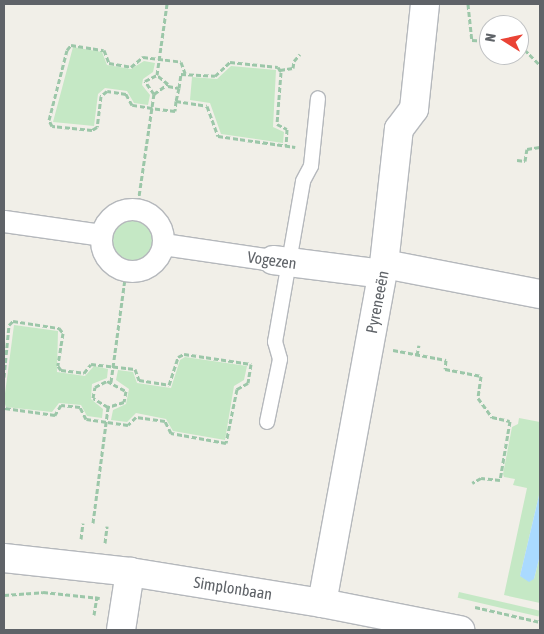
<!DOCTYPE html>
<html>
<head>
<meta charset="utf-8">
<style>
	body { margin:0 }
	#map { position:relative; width:544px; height:634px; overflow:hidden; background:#f1efe8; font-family:"Asap Condensed",sans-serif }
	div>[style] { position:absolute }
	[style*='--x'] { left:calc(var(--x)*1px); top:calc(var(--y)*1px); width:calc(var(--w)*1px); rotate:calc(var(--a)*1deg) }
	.green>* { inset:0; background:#c5e8c5; transform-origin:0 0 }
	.round { border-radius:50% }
	.water>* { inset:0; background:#aadaff }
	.path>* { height:3px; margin-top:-1.5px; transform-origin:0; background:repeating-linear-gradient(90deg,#9cc7a9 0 5px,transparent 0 7.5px) }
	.roads { filter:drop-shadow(1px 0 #b5b8bc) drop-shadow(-1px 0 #b5b8bc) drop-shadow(0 1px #b5b8bc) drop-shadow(0 -1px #b5b8bc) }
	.service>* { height:14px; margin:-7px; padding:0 7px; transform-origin:7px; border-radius:7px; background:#fff }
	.pedestrian>* { height:21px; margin:-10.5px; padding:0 10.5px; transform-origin:10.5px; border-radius:10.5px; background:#fff }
	.pedestrian>.ring { margin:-10.5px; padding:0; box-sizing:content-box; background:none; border:21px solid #fff; border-radius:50% }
	.minor>* { height:28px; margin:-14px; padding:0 14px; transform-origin:14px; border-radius:14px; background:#fff }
	.tertiary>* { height:28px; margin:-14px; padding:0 14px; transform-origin:14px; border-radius:14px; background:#fff }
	span { translate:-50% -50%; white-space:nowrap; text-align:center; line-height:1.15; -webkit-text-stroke:4px #fff; paint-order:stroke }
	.street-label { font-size:16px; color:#5f6368 }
	.frame { position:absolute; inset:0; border:5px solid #5f6368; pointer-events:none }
	.north { position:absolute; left:479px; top:15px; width:50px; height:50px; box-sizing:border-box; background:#fff; border:1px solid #bfc1c3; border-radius:50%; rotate:280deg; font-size:14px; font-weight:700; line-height:20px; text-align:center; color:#5f6368 }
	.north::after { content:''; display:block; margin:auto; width:18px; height:22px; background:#ea4335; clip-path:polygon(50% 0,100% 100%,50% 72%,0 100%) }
</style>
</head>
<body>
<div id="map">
	<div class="green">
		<div style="clip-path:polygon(73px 47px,102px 52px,107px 65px,131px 69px,144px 61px,155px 63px,153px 72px,143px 79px,142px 85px,150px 95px,148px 105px,134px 103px,127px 91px,105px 88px,98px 94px,94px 126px,53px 122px)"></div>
		<div style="clip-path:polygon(231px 66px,276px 70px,273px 127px,284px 132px,283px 143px,221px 134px,210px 103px,190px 100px,192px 77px,217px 79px)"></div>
		<div class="round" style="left:110px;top:217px;width:44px;height:44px"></div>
		<div style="clip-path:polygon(14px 325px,58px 331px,57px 372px,85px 376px,94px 366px,108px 369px,107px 378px,92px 384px,91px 399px,103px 409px,102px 418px,87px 416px,81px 405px,59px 403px,52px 412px,6px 407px,4px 401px)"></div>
		<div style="clip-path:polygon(185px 357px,247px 366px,244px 380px,234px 386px,225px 440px,173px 431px,166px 419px,136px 413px,127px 422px,111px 420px,113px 410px,126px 404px,129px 389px,116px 380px,118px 370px,133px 372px,137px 383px,171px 388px,180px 360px)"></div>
		<div style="clip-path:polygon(519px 418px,540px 422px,540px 491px,520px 576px,534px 579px,540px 555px,540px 603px,504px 595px,527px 488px,513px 485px,515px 479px,504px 477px,503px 474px,512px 427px,518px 424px)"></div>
		<div style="left:459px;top:592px;width:83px;height:6px;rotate:13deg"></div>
	</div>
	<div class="water">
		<div style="clip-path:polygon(540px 491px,540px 555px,534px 579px,529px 582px,520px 576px)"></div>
	</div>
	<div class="path">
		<div style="--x:468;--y:4;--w:36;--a:84"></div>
		<div style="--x:472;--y:40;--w:17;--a:3"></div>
		<div style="--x:519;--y:44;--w:30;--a:45"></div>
		<div style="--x:280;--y:70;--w:13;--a:-9"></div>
		<div style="--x:293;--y:68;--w:7;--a:-82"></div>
		<div style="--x:294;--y:61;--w:9;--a:-49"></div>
		<div style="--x:168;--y:86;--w:11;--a:10"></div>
		<div style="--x:179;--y:88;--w:13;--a:103"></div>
		<div style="--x:176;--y:101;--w:31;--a:9"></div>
		<div style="--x:207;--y:106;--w:32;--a:70"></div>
		<div style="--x:218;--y:136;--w:78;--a:8.1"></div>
		<div style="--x:179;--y:88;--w:14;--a:-82"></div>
		<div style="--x:181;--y:74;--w:34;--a:3"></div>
		<div style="--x:215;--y:76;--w:21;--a:-43"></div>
		<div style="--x:230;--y:62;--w:48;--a:5.9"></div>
		<div style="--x:278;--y:67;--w:6;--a:59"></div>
		<div style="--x:281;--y:72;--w:52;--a:94.4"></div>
		<div style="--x:277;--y:124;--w:11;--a:27"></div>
		<div style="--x:287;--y:129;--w:17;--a:93"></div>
		<div style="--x:154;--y:94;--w:16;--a:-125"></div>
		<div style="--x:145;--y:81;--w:13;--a:-27"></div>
		<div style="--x:176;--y:101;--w:10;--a:96"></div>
		<div style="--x:175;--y:111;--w:23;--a:-173"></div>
		<div style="--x:152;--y:108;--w:20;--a:-171"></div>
		<div style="--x:132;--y:105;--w:13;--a:-119"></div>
		<div style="--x:126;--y:94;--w:19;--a:-171"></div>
		<div style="--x:107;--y:91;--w:8;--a:140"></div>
		<div style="--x:101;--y:96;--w:31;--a:97"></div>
		<div style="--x:97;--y:127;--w:6;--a:149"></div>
		<div style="--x:92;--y:130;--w:40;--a:-174.3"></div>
		<div style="--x:52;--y:126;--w:7;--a:-117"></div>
		<div style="--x:49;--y:120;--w:72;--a:-75.6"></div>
		<div style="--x:67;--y:50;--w:6;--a:-51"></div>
		<div style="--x:71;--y:45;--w:33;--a:9"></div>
		<div style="--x:104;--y:50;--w:14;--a:69"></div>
		<div style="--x:109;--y:63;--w:22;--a:10"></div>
		<div style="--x:131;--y:67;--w:16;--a:-40"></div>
		<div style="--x:143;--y:57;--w:38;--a:7"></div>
		<div style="--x:181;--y:62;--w:12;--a:70"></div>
		<div style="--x:517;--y:160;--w:8;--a:7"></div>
		<div style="--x:525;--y:161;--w:12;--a:-81"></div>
		<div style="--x:527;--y:149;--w:13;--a:-9"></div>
		<div style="--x:137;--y:210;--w:117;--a:-81.7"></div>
		<div style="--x:154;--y:94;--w:17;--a:-36"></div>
		<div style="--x:168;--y:84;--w:14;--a:-141"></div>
		<div style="--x:157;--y:75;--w:72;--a:-82"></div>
		<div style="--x:393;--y:350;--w:54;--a:10.7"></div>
		<div style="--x:446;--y:360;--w:9;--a:96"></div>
		<div style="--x:445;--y:369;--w:37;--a:11"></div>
		<div style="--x:481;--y:376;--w:22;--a:98"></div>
		<div style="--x:478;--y:398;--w:24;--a:54"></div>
		<div style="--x:492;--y:417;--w:18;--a:13"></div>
		<div style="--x:510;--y:421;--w:60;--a:99.6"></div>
		<div style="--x:500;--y:480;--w:19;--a:-174"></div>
		<div style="--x:481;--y:478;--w:10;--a:151"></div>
		<div style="--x:417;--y:355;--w:10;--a:-79"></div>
		<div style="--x:4;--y:377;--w:52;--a:-84.5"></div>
		<div style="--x:9;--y:325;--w:6;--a:-45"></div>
		<div style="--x:13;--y:321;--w:47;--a:8.7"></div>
		<div style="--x:59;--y:328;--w:6;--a:51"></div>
		<div style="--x:63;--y:333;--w:33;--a:99"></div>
		<div style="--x:58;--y:366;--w:5;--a:53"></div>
		<div style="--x:61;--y:370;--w:23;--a:7"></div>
		<div style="--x:84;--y:373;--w:11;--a:-52"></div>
		<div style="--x:91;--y:364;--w:44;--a:6.5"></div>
		<div style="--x:135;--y:369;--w:12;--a:70"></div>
		<div style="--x:139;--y:380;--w:30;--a:9"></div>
		<div style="--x:169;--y:385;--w:29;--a:-72"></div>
		<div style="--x:178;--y:357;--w:7;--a:-27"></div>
		<div style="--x:184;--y:354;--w:68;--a:8.5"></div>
		<div style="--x:251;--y:364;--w:19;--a:99"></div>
		<div style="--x:248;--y:383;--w:13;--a:151"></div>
		<div style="--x:237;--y:389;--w:55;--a:101.5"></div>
		<div style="--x:226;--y:443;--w:56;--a:-169.7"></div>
		<div style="--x:171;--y:433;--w:13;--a:-117"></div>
		<div style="--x:165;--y:421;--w:29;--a:-172"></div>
		<div style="--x:136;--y:417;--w:11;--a:135"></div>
		<div style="--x:128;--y:425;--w:42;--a:-171.9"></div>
		<div style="--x:86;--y:419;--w:13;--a:-117"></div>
		<div style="--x:80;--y:407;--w:19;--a:-174"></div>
		<div style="--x:61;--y:405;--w:12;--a:121"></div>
		<div style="--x:55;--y:415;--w:51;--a:-172.2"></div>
		<div style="--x:107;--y:381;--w:21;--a:28"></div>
		<div style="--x:126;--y:391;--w:11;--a:100"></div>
		<div style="--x:124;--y:402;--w:17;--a:163"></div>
		<div style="--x:108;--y:407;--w:17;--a:-149"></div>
		<div style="--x:93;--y:398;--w:11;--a:-80"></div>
		<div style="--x:95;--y:387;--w:13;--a:-27"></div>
		<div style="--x:111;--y:382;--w:112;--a:-82.3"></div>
		<div style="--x:93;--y:523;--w:117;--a:-82.6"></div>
		<div style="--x:81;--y:539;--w:16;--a:-83"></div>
		<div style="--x:105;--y:543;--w:17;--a:-83"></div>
		<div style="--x:4;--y:595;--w:39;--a:-4"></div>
		<div style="--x:43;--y:592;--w:57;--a:6"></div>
		<div style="--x:475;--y:607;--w:67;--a:13"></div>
		<div style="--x:94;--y:615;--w:19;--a:-81"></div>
	</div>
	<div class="roads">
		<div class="service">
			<div style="--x:267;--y:422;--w:64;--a:-78.3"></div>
			<div style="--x:280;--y:359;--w:18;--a:-106"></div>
			<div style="--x:275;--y:342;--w:163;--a:-80.1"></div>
			<div style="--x:303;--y:181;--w:17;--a:-62"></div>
			<div style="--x:311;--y:166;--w:68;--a:-84.1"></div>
		</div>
		<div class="pedestrian">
			<div class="ring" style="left:101px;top:209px;width:41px;height:41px"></div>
			<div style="--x:4;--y:221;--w:98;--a:8.2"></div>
			<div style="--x:163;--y:244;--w:111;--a:8.3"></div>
		</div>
		<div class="minor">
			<div style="--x:273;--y:260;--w:110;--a:7.3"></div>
			<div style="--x:384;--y:264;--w:159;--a:10.9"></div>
			<div style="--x:322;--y:603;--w:345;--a:-79.6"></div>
			<div style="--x:384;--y:264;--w:136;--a:-83.7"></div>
			<div style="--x:399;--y:129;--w:25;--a:-53"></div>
			<div style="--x:414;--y:109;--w:106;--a:-84"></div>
			<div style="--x:121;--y:630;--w:59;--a:-81.2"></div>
		</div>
		<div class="tertiary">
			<div style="--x:4;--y:558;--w:127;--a:6.3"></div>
			<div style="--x:130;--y:572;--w:194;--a:9.2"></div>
			<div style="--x:322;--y:603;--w:141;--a:11.1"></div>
		</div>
	</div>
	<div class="street-label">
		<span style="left:272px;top:260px;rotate:8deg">Vogezen</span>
		<span style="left:377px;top:302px;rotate:-79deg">Pyreneeën</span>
		<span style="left:233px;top:588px;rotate:9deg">Simplonbaan</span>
	</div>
	<div class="frame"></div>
	<div class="north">N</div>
</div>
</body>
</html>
